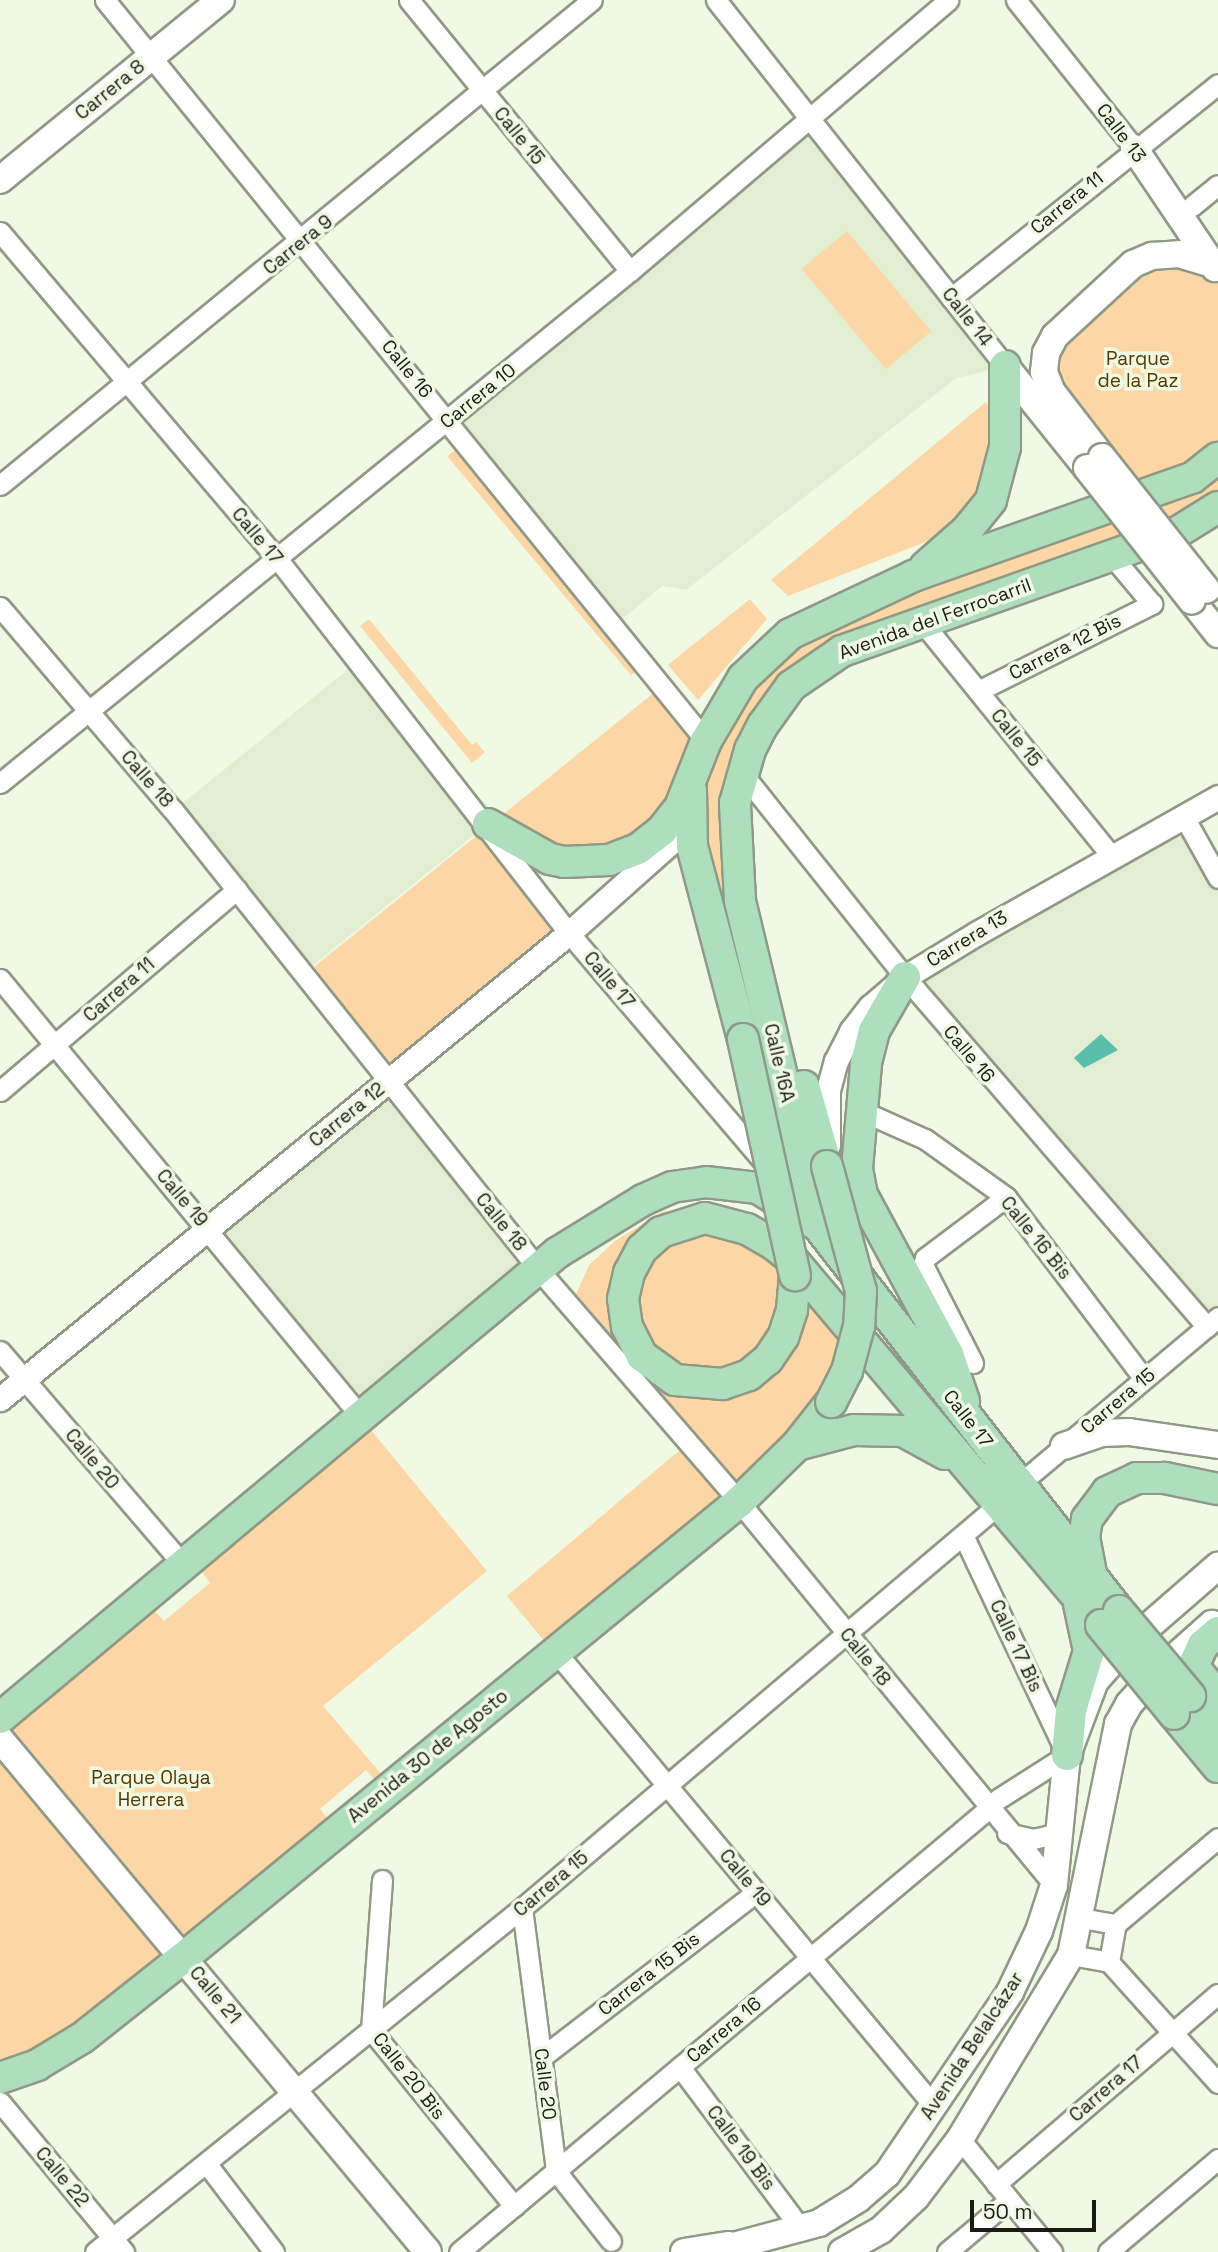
<!DOCTYPE html>
<html>
<head>
<meta charset="utf-8">
<style>
	body { margin:0 }
	#map { position:relative; width:1218px; height:2252px; overflow:hidden; background:#f0f9e3; font-family:"Space Grotesk",sans-serif }
	div>[style] { position:absolute }
	[style*='--x'] { left:calc(var(--x)*1px); top:calc(var(--y)*1px); width:calc(var(--w)*1px); rotate:calc(var(--a)*1deg) }
	.built>* { inset:0; background:#e2eed1; transform-origin:0 0 }
	.green>* { inset:0; background:#fdd6a5; transform-origin:0 0 }
	.water>* { inset:0; background:#59bfac }
	.roads { filter:drop-shadow(2px 0 #909985) drop-shadow(-2px 0 #909985) drop-shadow(0 2px #909985) drop-shadow(0 -2px #909985) }
	.minor>* { height:19px; margin:-9.5px; padding:0 9.5px; transform-origin:9.5px; border-radius:9.5px; background:#fff }
	.tertiary>* { height:23px; margin:-11.5px; padding:0 11.5px; transform-origin:11.5px; border-radius:11.5px; background:#fff }
	.secondary>* { height:26px; margin:-13px; padding:0 13px; transform-origin:13px; border-radius:13px; background:#fff }
	.primary>* { height:30px; margin:-15px; padding:0 15px; transform-origin:15px; border-radius:15px; background:#addfbd }
	.bridges { filter:drop-shadow(2px 0 #909985) drop-shadow(-2px 0 #909985) drop-shadow(0 2px #909985) drop-shadow(0 -2px #909985) }
	.secondary-bridge>* { height:26px; margin:-13px; padding:0 13px; transform-origin:13px; border-radius:13px; background:#fff }
	.primary-bridge>* { height:30px; margin:-15px; padding:0 15px; transform-origin:15px; border-radius:15px; background:#addfbd }
	span { translate:-50% -50%; white-space:nowrap; text-align:center; line-height:1.15; -webkit-text-stroke:7px #f0f9e3; paint-order:stroke }
	.street-label { font-size:19px; color:#191c15 }
	.park-label { font-size:19px; color:#573700 }
	.scale { position:absolute; left:970px; top:2200px; width:126px; height:32px; box-sizing:border-box; border:4px solid #191c15; border-top:0; padding-left:9px; font-size:21px; line-height:24px; white-space:nowrap; color:#191c15; -webkit-text-stroke:5px #f0f9e3; paint-order:stroke }
</style>
</head>
<body>
<div id="map">
	<div class="built">
		<div style="clip-path:polygon(813px 119px,1005px 366px,955px 379px,686px 590px,662px 586px,613px 627px,449px 420px)"></div>
		<div style="left:357px;top:662px;width:208px;height:236px;rotate:51deg"></div>
		<div style="clip-path:polygon(1183px 815px,1218px 878px,1218px 1317px,1207px 1327px,905px 977px)"></div>
		<div style="left:387px;top:1083px;width:239px;height:232px;rotate:51deg"></div>
	</div>
	<div class="green">
		<div style="left:847px;top:231px;width:131px;height:59px;rotate:50deg"></div>
		<div style="clip-path:polygon(1152px 256px,1218px 272px,1218px 458px,1136px 499px,1102px 457px,1046px 353px)"></div>
		<div style="clip-path:polygon(986px 402px,996px 421px,993px 479px,943px 535px,788px 596px,771px 580px)"></div>
		<div style="left:455px;top:450px;width:286px;height:10px;rotate:50deg"></div>
		<div style="clip-path:polygon(1218px 469px,1218px 494px,1166px 524px,839px 642px,753px 721px,740px 900px,718px 905px,703px 845px,701px 804px,709px 765px,717px 743px,770px 664px,831px 623px,1147px 508px)"></div>
		<div style="clip-path:polygon(750px 599px,767px 619px,698px 700px,668px 665px)"></div>
		<div style="clip-path:polygon(369px 619px,472px 745px,476px 742px,485px 752px,472px 763px,360px 626px)"></div>
		<div style="clip-path:polygon(661px 687px,706px 741px,680px 807px,594px 862px,490px 825px,569px 933px,387px 1083px,304px 975px)"></div>
		<div style="clip-path:polygon(684px 1209px,747px 1229px,855px 1339px,831px 1402px,731px 1492px,546px 1643px,507px 1596px,687px 1444px,571px 1306px,589px 1265px,615px 1241px,662px 1212px)"></div>
		<div style="clip-path:polygon(370px 1429px,487px 1571px,323px 1706px,383px 1776px,376px 1781px,366px 1770px,320px 1809px,329px 1820px,82px 2021px,51px 2043px,0 2065px,0 1736px,155px 1611px,164px 1621px,210px 1583px,202px 1572px)"></div>
	</div>
	<div class="water">
		<div style="clip-path:polygon(1101px 1034px,1118px 1050px,1084px 1068px,1074px 1058px)"></div>
	</div>
	<div class="roads">
		<div class="minor">
			<div style="--x:105;--y:0;--w:954;--a:50.96"></div>
			<div style="--x:409;--y:0;--w:350;--a:50.8"></div>
			<div style="--x:716;--y:0;--w:466;--a:51.7"></div>
			<div style="--x:1016;--y:0;--w:189;--a:51.4"></div>
			<div style="--x:1192;--y:206;--w:33;--a:-39"></div>
			<div style="--x:0;--y:232;--w:426;--a:49.7"></div>
			<div style="--x:276;--y:557;--w:477;--a:52.1"></div>
			<div style="--x:569;--y:933;--w:306;--a:49.6"></div>
			<div style="--x:951;--y:298;--w:342;--a:-38.7"></div>
			<div style="--x:0;--y:485;--w:765;--a:-39.33"></div>
			<div style="--x:0;--y:607;--w:267;--a:49.6"></div>
			<div style="--x:173;--y:810;--w:596;--a:51.48"></div>
			<div style="--x:544;--y:1276;--w:286;--a:49.1"></div>
			<div style="--x:731;--y:1492;--w:509;--a:50.58"></div>
			<div style="--x:922;--y:622;--w:299;--a:51"></div>
			<div style="--x:978;--y:691;--w:195;--a:-26.6"></div>
			<div style="--x:1152;--y:604;--w:64;--a:-129.9"></div>
			<div style="--x:742;--y:773;--w:261;--a:51.4"></div>
			<div style="--x:905;--y:977;--w:462;--a:49.2"></div>
			<div style="--x:0;--y:783;--w:812;--a:-39.1"></div>
			<div style="--x:630;--y:271;--w:418;--a:-40.4"></div>
			<div style="--x:1183;--y:815;--w:72;--a:60.9"></div>
			<div style="--x:0;--y:979;--w:569;--a:50.49"></div>
			<div style="--x:0;--y:1091;--w:311;--a:-40.4"></div>
			<div style="--x:862;--y:1111;--w:69;--a:24"></div>
			<div style="--x:925;--y:1139;--w:100;--a:35.6"></div>
			<div style="--x:1006;--y:1197;--w:228;--a:52.8"></div>
			<div style="--x:0;--y:1351;--w:284;--a:49.4"></div>
			<div style="--x:973;--y:1363;--w:110;--a:-117"></div>
			<div style="--x:923;--y:1265;--w:7;--a:-74"></div>
			<div style="--x:925;--y:1258;--w:101;--a:-37"></div>
			<div style="--x:1018;--y:1485;--w:261;--a:-40"></div>
			<div style="--x:964;--y:1537;--w:241;--a:64.7"></div>
			<div style="--x:1067;--y:1755;--w:82;--a:147.5"></div>
			<div style="--x:555;--y:1651;--w:592;--a:50.21"></div>
			<div style="--x:1007;--y:1833;--w:27;--a:13"></div>
			<div style="--x:1033;--y:1839;--w:27;--a:-13"></div>
			<div style="--x:382;--y:1880;--w:150;--a:94.2"></div>
			<div style="--x:371;--y:2030;--w:227;--a:50.9"></div>
			<div style="--x:522;--y:1908;--w:265;--a:82.6"></div>
			<div style="--x:556;--y:2171;--w:89;--a:51.8"></div>
			<div style="--x:1081;--y:1918;--w:36;--a:10"></div>
			<div style="--x:1116;--y:1924;--w:133;--a:-40.1"></div>
			<div style="--x:1071;--y:1955;--w:39;--a:10"></div>
			<div style="--x:1109;--y:1962;--w:163;--a:48"></div>
			<div style="--x:1109;--y:1962;--w:39;--a:-80"></div>
			<div style="--x:542;--y:2057;--w:270;--a:-37.6"></div>
			<div style="--x:680;--y:2067;--w:204;--a:53.2"></div>
			<div style="--x:0;--y:2102;--w:195;--a:50.4"></div>
			<div style="--x:960;--y:2139;--w:146;--a:50.8"></div>
			<div style="--x:206;--y:2163;--w:112;--a:52.6"></div>
			<div style="--x:996;--y:2184;--w:292;--a:-40.6"></div>
			<div style="--x:95;--y:2252;--w:548;--a:-38.86"></div>
			<div style="--x:522;--y:1908;--w:624;--a:-40.25"></div>
			<div style="--x:459;--y:2252;--w:690;--a:-39.94"></div>
			<div style="--x:947;--y:2252;--w:81;--a:-40"></div>
			<div style="--x:1108;--y:2252;--w:144;--a:-40.2"></div>
		</div>
		<div class="tertiary">
			<div style="--x:828;--y:1145;--w:55;--a:-90"></div>
			<div style="--x:828;--y:1090;--w:30;--a:-75"></div>
			<div style="--x:836;--y:1061;--w:34;--a:-63"></div>
			<div style="--x:851;--y:1031;--w:31;--a:-52"></div>
			<div style="--x:870;--y:1007;--w:46;--a:-40.6"></div>
			<div style="--x:905;--y:977;--w:84;--a:-31.4"></div>
			<div style="--x:977;--y:933;--w:277;--a:-29.4"></div>
			<div style="--x:0;--y:1399;--w:735;--a:-39.32"></div>
			<div style="--x:569;--y:933;--w:161;--a:-41.7"></div>
		</div>
		<div class="secondary">
			<div style="--x:1134;--y:148;--w:145;--a:56"></div>
			<div style="--x:0;--y:180;--w:285;--a:-39.2"></div>
			<div style="--x:1005;--y:366;--w:131;--a:51.2"></div>
			<div style="--x:1102;--y:457;--w:82;--a:-127.6"></div>
			<div style="--x:1052;--y:392;--w:22;--a:-112"></div>
			<div style="--x:1044;--y:372;--w:19;--a:-84"></div>
			<div style="--x:1046;--y:353;--w:19;--a:-62"></div>
			<div style="--x:1055;--y:336;--w:106;--a:-42.7"></div>
			<div style="--x:1133;--y:264;--w:21;--a:-23"></div>
			<div style="--x:1152;--y:256;--w:27;--a:-4"></div>
			<div style="--x:1179;--y:254;--w:34;--a:17"></div>
			<div style="--x:1192;--y:601;--w:42;--a:51.8"></div>
			<div style="--x:1064;--y:1446;--w:40;--a:-18.9"></div>
			<div style="--x:1102;--y:1433;--w:27;--a:-2"></div>
			<div style="--x:1129;--y:1432;--w:90;--a:8.3"></div>
			<div style="--x:0;--y:1739;--w:668;--a:50.16"></div>
			<div style="--x:684;--y:2252;--w:46;--a:-8.8"></div>
			<div style="--x:711;--y:2252;--w:112;--a:-15"></div>
			<div style="--x:819;--y:2223;--w:46;--a:-31.6"></div>
			<div style="--x:858;--y:2199;--w:38;--a:-41"></div>
			<div style="--x:887;--y:2174;--w:220;--a:-55.9"></div>
			<div style="--x:1010;--y:1992;--w:68;--a:-64.6"></div>
			<div style="--x:1039;--y:1931;--w:48;--a:-71.9"></div>
			<div style="--x:1054;--y:1885;--w:131;--a:-84.3"></div>
			<div style="--x:1067;--y:1755;--w:79;--a:-69.3"></div>
			<div style="--x:1095;--y:1681;--w:48;--a:-48.4"></div>
			<div style="--x:1127;--y:1645;--w:121;--a:-41"></div>
			<div style="--x:842;--y:2252;--w:45;--a:-29.4"></div>
			<div style="--x:881;--y:2230;--w:48;--a:-43.3"></div>
			<div style="--x:916;--y:2197;--w:73;--a:-52.8"></div>
			<div style="--x:960;--y:2139;--w:215;--a:-58.9"></div>
			<div style="--x:1071;--y:1955;--w:236;--a:-78.5"></div>
			<div style="--x:1118;--y:1724;--w:23;--a:-61"></div>
			<div style="--x:1129;--y:1704;--w:42;--a:-47.9"></div>
			<div style="--x:1157;--y:1673;--w:74;--a:-41.7"></div>
		</div>
		<div class="primary">
			<div style="--x:925;--y:567;--w:56;--a:-41.4"></div>
			<div style="--x:967;--y:530;--w:38;--a:-51"></div>
			<div style="--x:991;--y:500;--w:55;--a:-75.2"></div>
			<div style="--x:1005;--y:447;--w:81;--a:-90"></div>
			<div style="--x:691;--y:790;--w:56;--a:89"></div>
			<div style="--x:692;--y:846;--w:200;--a:75.2"></div>
			<div style="--x:488;--y:824;--w:71;--a:29.4"></div>
			<div style="--x:550;--y:859;--w:14;--a:12"></div>
			<div style="--x:564;--y:862;--w:45;--a:-2.5"></div>
			<div style="--x:609;--y:860;--w:31;--a:-21"></div>
			<div style="--x:638;--y:849;--w:31;--a:-38"></div>
			<div style="--x:662;--y:830;--w:29;--a:-52"></div>
			<div style="--x:680;--y:807;--w:71;--a:-68.5"></div>
			<div style="--x:706;--y:741;--w:73;--a:-59.6"></div>
			<div style="--x:743;--y:678;--w:64;--a:-43.1"></div>
			<div style="--x:790;--y:634;--w:136;--a:-25.2"></div>
			<div style="--x:913;--y:576;--w:296;--a:-19.4"></div>
			<div style="--x:1192;--y:478;--w:33;--a:-38"></div>
			<div style="--x:905;--y:977;--w:62;--a:119.9"></div>
			<div style="--x:874;--y:1031;--w:34;--a:104"></div>
			<div style="--x:866;--y:1064;--w:105;--a:94.9"></div>
			<div style="--x:857;--y:1169;--w:26;--a:79"></div>
			<div style="--x:862;--y:1195;--w:181;--a:61.6"></div>
			<div style="--x:948;--y:1354;--w:50;--a:71.2"></div>
			<div style="--x:804;--y:1086;--w:83;--a:74"></div>
			<div style="--x:818;--y:1226;--w:335;--a:-103.5"></div>
			<div style="--x:740;--y:900;--w:97;--a:-93"></div>
			<div style="--x:735;--y:803;--w:55;--a:-74.2"></div>
			<div style="--x:750;--y:750;--w:28;--a:-63"></div>
			<div style="--x:763;--y:725;--w:48;--a:-54.3"></div>
			<div style="--x:791;--y:686;--w:62;--a:-34.5"></div>
			<div style="--x:842;--y:651;--w:354;--a:-19.5"></div>
			<div style="--x:1176;--y:533;--w:49;--a:-31.8"></div>
			<div style="--x:795;--y:1275;--w:35;--a:95"></div>
			<div style="--x:792;--y:1310;--w:28;--a:108"></div>
			<div style="--x:783;--y:1337;--w:27;--a:124"></div>
			<div style="--x:768;--y:1359;--w:25;--a:140"></div>
			<div style="--x:749;--y:1375;--w:28;--a:161"></div>
			<div style="--x:723;--y:1384;--w:48;--a:-175.2"></div>
			<div style="--x:675;--y:1380;--w:41;--a:-144"></div>
			<div style="--x:642;--y:1356;--w:33;--a:-117"></div>
			<div style="--x:627;--y:1327;--w:28;--a:-98"></div>
			<div style="--x:623;--y:1299;--w:27;--a:-77"></div>
			<div style="--x:629;--y:1273;--w:27;--a:-62"></div>
			<div style="--x:642;--y:1249;--w:25;--a:-42"></div>
			<div style="--x:661;--y:1232;--w:46;--a:-17.7"></div>
			<div style="--x:705;--y:1218;--w:43;--a:14.7"></div>
			<div style="--x:747;--y:1229;--w:30;--a:30"></div>
			<div style="--x:773;--y:1244;--w:23;--a:38"></div>
			<div style="--x:791;--y:1258;--w:480;--a:49.8"></div>
			<div style="--x:797;--y:1445;--w:59;--a:-14.7"></div>
			<div style="--x:854;--y:1430;--w:49;--a:1.2"></div>
			<div style="--x:903;--y:1431;--w:48;--a:28.7"></div>
			<div style="--x:1091;--y:1573;--w:36;--a:-101"></div>
			<div style="--x:1084;--y:1538;--w:19;--a:-81"></div>
			<div style="--x:1087;--y:1519;--w:34;--a:-53"></div>
			<div style="--x:1107;--y:1492;--w:33;--a:-25"></div>
			<div style="--x:1137;--y:1478;--w:28;--a:0"></div>
			<div style="--x:1165;--y:1478;--w:54;--a:11.7"></div>
			<div style="--x:1218;--y:1632;--w:20;--a:139"></div>
			<div style="--x:1203;--y:1645;--w:23;--a:115"></div>
			<div style="--x:1193;--y:1666;--w:40;--a:51"></div>
			<div style="--x:1190;--y:1696;--w:44;--a:50.5"></div>
			<div style="--x:1174;--y:1714;--w:69;--a:50.3"></div>
			<div style="--x:0;--y:1718;--w:726;--a:-39.86"></div>
			<div style="--x:557;--y:1253;--w:101;--a:-31.6"></div>
			<div style="--x:643;--y:1200;--w:32;--a:-24"></div>
			<div style="--x:672;--y:1187;--w:34;--a:-8"></div>
			<div style="--x:706;--y:1182;--w:52;--a:6.6"></div>
			<div style="--x:758;--y:1188;--w:71;--a:32.3"></div>
			<div style="--x:818;--y:1226;--w:489;--a:52"></div>
			<div style="--x:1067;--y:1755;--w:45;--a:-84.9"></div>
			<div style="--x:1071;--y:1710;--w:62;--a:-73"></div>
			<div style="--x:1089;--y:1651;--w:48;--a:-102"></div>
			<div style="--x:0;--y:2078;--w:39;--a:-19"></div>
			<div style="--x:37;--y:2065;--w:52;--a:-31"></div>
			<div style="--x:82;--y:2038;--w:129;--a:-38.4"></div>
			<div style="--x:183;--y:1958;--w:719;--a:-39.36"></div>
			<div style="--x:739;--y:1502;--w:81;--a:-44.5"></div>
			<div style="--x:797;--y:1445;--w:55;--a:-51.7"></div>
		</div>
	</div>
	<div class="bridges">
		<div class="secondary-bridge">
			<div style="--x:1102;--y:457;--w:169;--a:51.7"></div>
			<div style="--x:1087;--y:468;--w:169;--a:51.7"></div>
		</div>
		<div class="primary-bridge">
			<div style="--x:743;--y:1039;--w:242;--a:77.6"></div>
			<div style="--x:827;--y:1166;--w:130;--a:74.8"></div>
			<div style="--x:861;--y:1291;--w:35;--a:93"></div>
			<div style="--x:859;--y:1326;--w:47;--a:104.9"></div>
			<div style="--x:847;--y:1371;--w:35;--a:117"></div>
			<div style="--x:1119;--y:1611;--w:111;--a:50.1"></div>
			<div style="--x:1101;--y:1625;--w:115;--a:50.6"></div>
		</div>
	</div>
	<div class="street-label">
		<span style="left:110px;top:90px;rotate:-39deg">Carrera 8</span>
		<span style="left:1121px;top:133px;rotate:53deg">Calle 13</span>
		<span style="left:519px;top:136px;rotate:51deg">Calle 15</span>
		<span style="left:1067px;top:203px;rotate:-39deg">Carrera 11</span>
		<span style="left:298px;top:245px;rotate:-39deg">Carrera 9</span>
		<span style="left:967px;top:317px;rotate:52deg">Calle 14</span>
		<span style="left:407px;top:369px;rotate:51deg">Calle 16</span>
		<span style="left:478px;top:396px;rotate:-39deg">Carrera 10</span>
		<span style="left:257px;top:536px;rotate:50deg">Calle 17</span>
		<span style="left:935px;top:619px;rotate:-20deg">Avenida del Ferrocarril</span>
		<span style="left:1065px;top:647px;rotate:-27deg">Carrera 12 Bis</span>
		<span style="left:1016px;top:738px;rotate:51deg">Calle 15</span>
		<span style="left:147px;top:779px;rotate:49deg">Calle 18</span>
		<span style="left:967px;top:939px;rotate:-31deg">Carrera 13</span>
		<span style="left:609px;top:980px;rotate:50deg">Calle 17</span>
		<span style="left:119px;top:990px;rotate:-41deg">Carrera 11</span>
		<span style="left:969px;top:1054px;rotate:50deg">Calle 16</span>
		<span style="left:779px;top:1063px;rotate:77deg">Calle 16A</span>
		<span style="left:347px;top:1115px;rotate:-39deg">Carrera 12</span>
		<span style="left:182px;top:1198px;rotate:50deg">Calle 19</span>
		<span style="left:501px;top:1222px;rotate:51deg">Calle 18</span>
		<span style="left:1036px;top:1238px;rotate:51deg">Calle 16 Bis</span>
		<span style="left:1118px;top:1401px;rotate:-40deg">Carrera 15</span>
		<span style="left:968px;top:1419px;rotate:52deg">Calle 17</span>
		<span style="left:92px;top:1459px;rotate:50deg">Calle 20</span>
		<span style="left:1016px;top:1646px;rotate:65deg">Calle 17 Bis</span>
		<span style="left:865px;top:1657px;rotate:51deg">Calle 18</span>
		<span style="left:428px;top:1756px;rotate:-39deg">Avenida 30 de Agosto</span>
		<span style="left:745px;top:1878px;rotate:50deg">Calle 19</span>
		<span style="left:551px;top:1884px;rotate:-40deg">Carrera 15</span>
		<span style="left:649px;top:1974px;rotate:-38deg">Carrera 15 Bis</span>
		<span style="left:215px;top:1995px;rotate:50deg">Calle 21</span>
		<span style="left:724px;top:2030px;rotate:-40deg">Carrera 16</span>
		<span style="left:972px;top:2046px;rotate:-57deg">Avenida Belalcázar</span>
		<span style="left:409px;top:2076px;rotate:52deg">Calle 20 Bis</span>
		<span style="left:545px;top:2084px;rotate:83deg">Calle 20</span>
		<span style="left:1106px;top:2089px;rotate:-41deg">Carrera 17</span>
		<span style="left:741px;top:2148px;rotate:53deg">Calle 19 Bis</span>
		<span style="left:62px;top:2177px;rotate:50deg">Calle 22</span>
	</div>
	<div class="park-label">
		<span style="left:1138px;top:370px">Parque<br>de la Paz</span>
		<span style="left:151px;top:1789px">Parque Olaya<br>Herrera</span>
	</div>
	<div class="scale">50 m</div>
</div>
</body>
</html>
